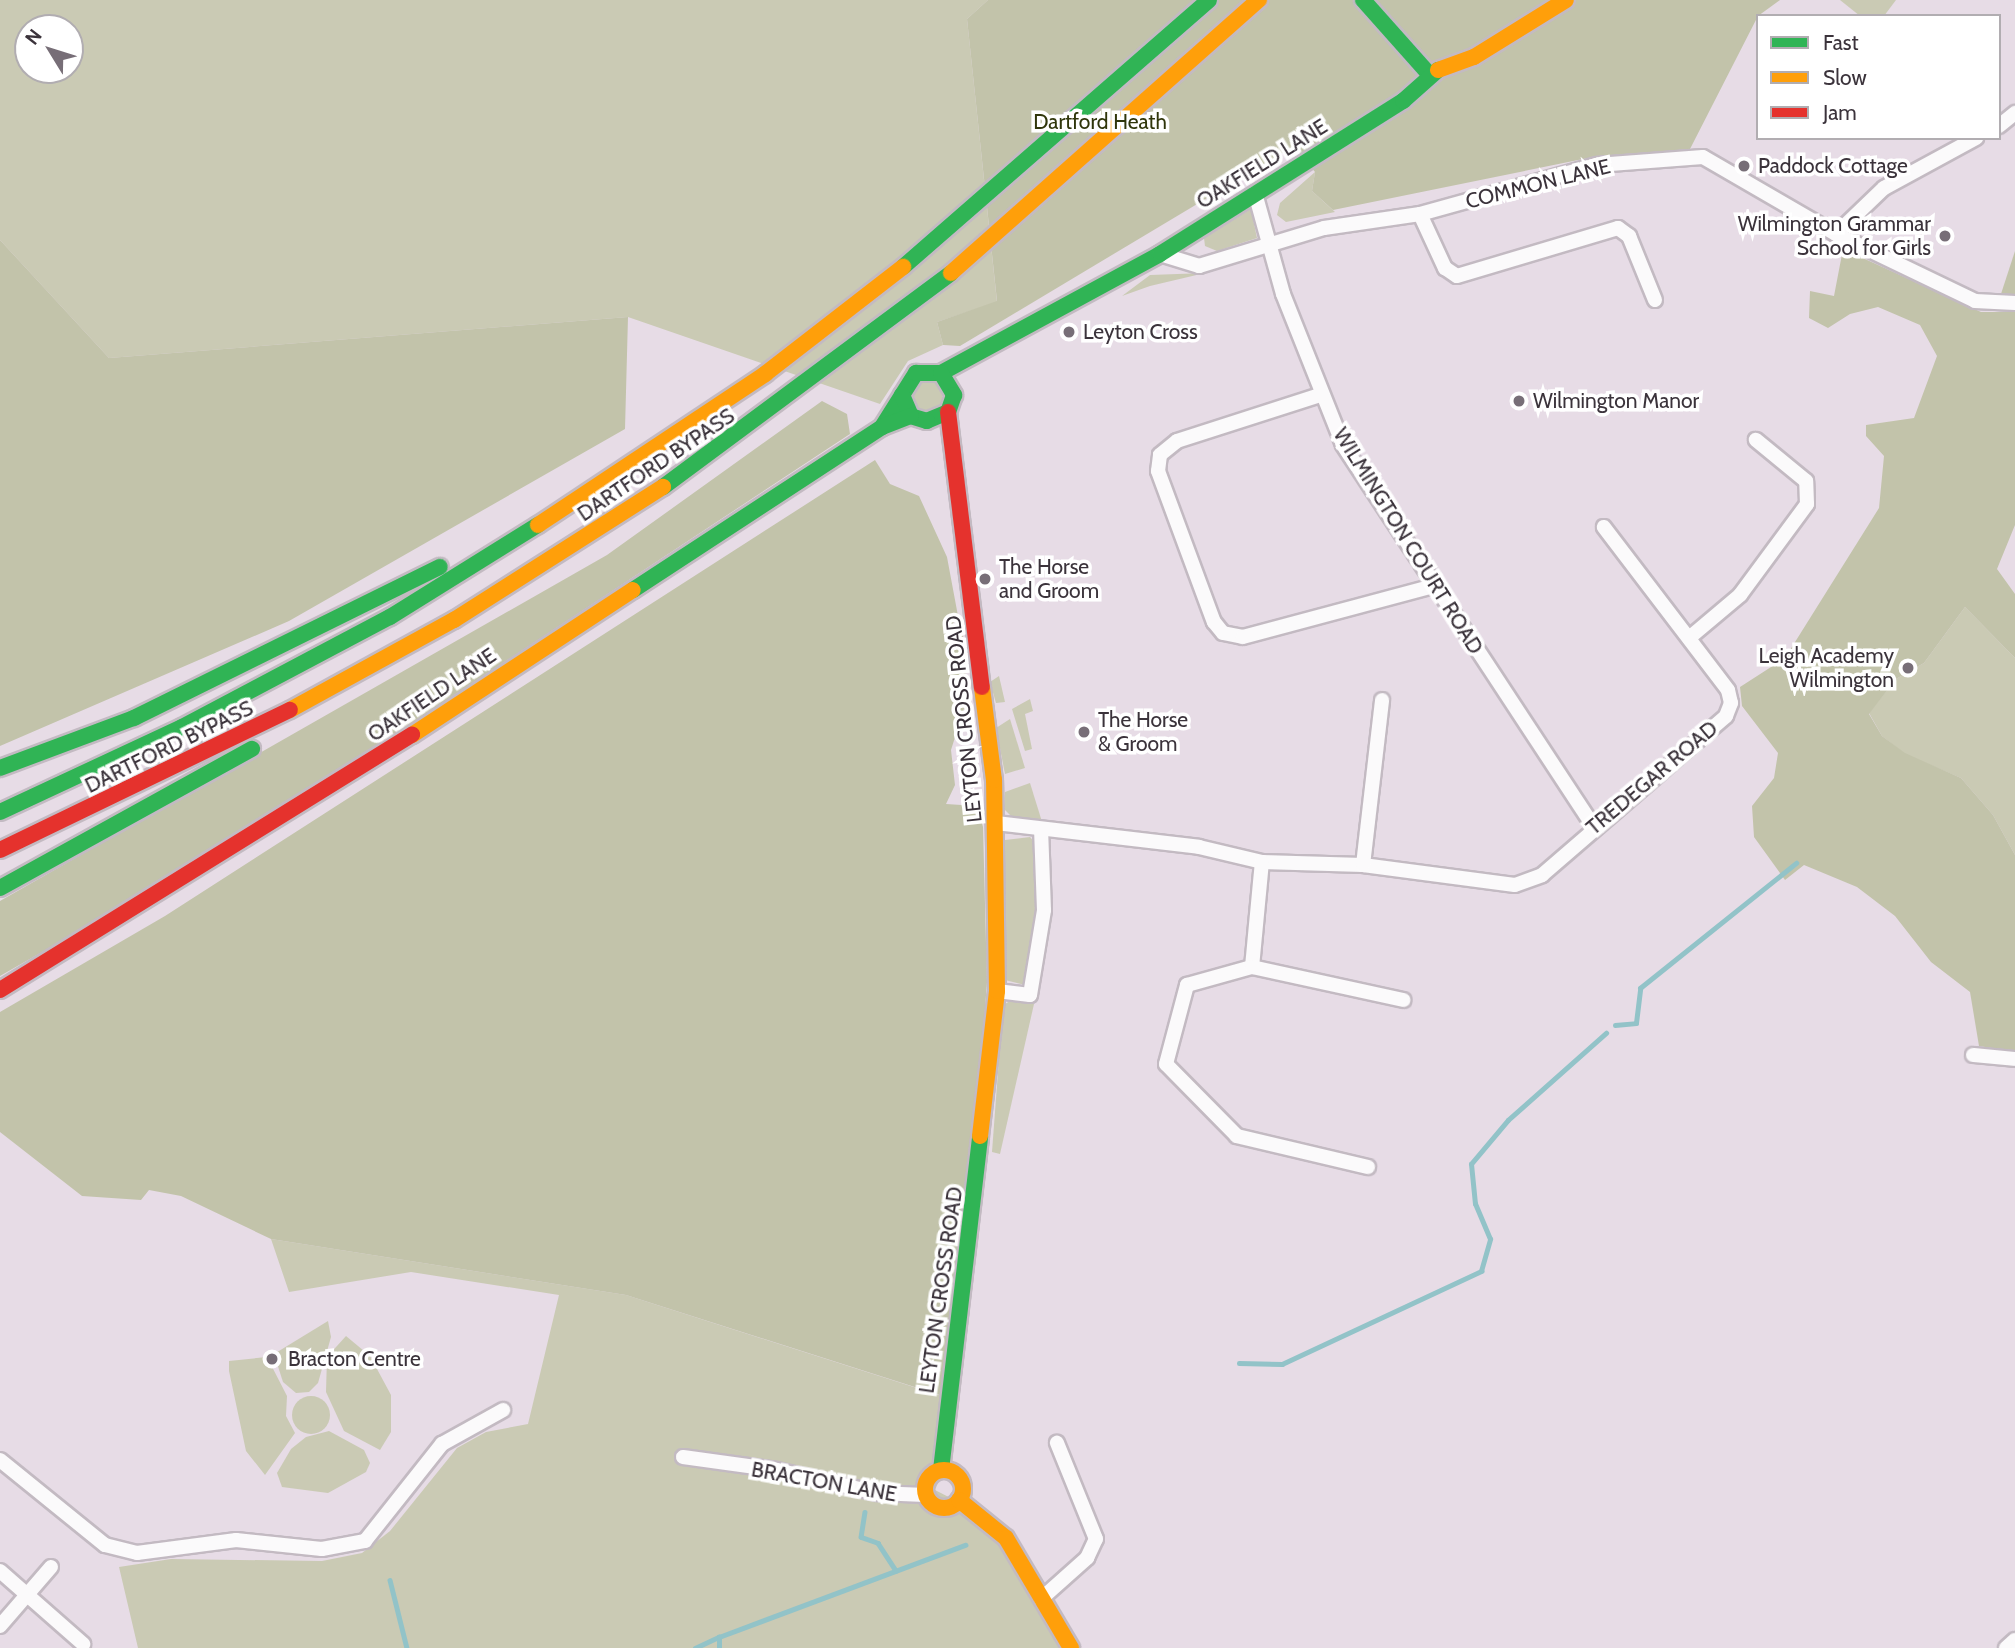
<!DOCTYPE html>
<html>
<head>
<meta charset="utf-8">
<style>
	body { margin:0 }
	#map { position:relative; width:2015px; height:1648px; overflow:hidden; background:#e7dce6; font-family:Cabin,sans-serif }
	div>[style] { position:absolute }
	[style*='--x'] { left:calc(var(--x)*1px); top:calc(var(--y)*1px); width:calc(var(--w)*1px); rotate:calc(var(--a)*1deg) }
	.green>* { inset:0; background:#cacab4 }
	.round { border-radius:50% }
	.forest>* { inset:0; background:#c2c3aa }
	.stream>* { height:4.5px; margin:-2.25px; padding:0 2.25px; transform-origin:2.25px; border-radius:2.25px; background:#92c3c8 }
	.roads { filter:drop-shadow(2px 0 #c3bac2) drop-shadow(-2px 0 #c3bac2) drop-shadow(0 2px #c3bac2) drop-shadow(0 -2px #c3bac2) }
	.street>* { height:14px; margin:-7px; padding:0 7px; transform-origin:7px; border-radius:7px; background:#fbfafb }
	.fast>* { height:16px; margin:-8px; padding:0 8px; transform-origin:8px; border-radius:8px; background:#30b455 }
	.slow>* { height:16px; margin:-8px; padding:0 8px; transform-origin:8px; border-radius:8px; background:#ff9f0a }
	.slow>.ring { margin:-8px; padding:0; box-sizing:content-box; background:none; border:16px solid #ff9f0a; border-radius:50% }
	.jam>* { height:16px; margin:-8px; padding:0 8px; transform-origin:8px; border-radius:8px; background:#e5322d }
	.dots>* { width:19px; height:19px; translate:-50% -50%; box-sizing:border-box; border:4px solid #fff; border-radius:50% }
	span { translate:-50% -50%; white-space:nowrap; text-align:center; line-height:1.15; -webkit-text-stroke:7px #fff; paint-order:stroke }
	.park-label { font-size:21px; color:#30360b }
	.street-label { font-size:21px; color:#3b333b }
	.poi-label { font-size:21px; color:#3b333b }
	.left { translate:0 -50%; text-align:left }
	.right { translate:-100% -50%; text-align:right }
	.legend { position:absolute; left:1756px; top:14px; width:245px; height:126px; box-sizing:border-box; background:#fff; border:2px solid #b1adb1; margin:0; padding:9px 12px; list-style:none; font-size:21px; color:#3b333b }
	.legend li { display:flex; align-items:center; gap:14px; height:35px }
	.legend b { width:35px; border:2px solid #b1adb1 }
	.north { position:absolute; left:14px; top:14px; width:70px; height:70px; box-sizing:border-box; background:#fff; border:2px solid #b1adb1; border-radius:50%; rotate:308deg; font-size:19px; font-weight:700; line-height:28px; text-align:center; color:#3b333b }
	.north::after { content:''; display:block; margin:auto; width:24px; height:32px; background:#776e77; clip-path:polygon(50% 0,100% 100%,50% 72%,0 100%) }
</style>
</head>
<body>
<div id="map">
	<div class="green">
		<div style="clip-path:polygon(evenodd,0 0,988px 0,967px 19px,997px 302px,937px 322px,943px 345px,908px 361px,880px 404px,628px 317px,109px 358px,0 240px,0 0,28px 28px,70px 28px,70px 70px,28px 70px,28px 28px)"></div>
		<div style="clip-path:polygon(1840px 0,1896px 0,1884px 16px,1860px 16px)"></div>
		<div style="clip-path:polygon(1315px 172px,1312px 191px,1335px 212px,1286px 222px,1277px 215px,1280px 203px)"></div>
		<div style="clip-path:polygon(1251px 209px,1257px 238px,1217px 251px,1205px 246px,1204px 238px)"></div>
		<div style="clip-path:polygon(1205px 273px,1150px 286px,1122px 296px,1150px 275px)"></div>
		<div style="clip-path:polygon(939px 381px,944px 405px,920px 413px,911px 389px,916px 382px)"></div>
		<div style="clip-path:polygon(1965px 607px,2015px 658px,2015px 855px,1993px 815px,1961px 778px,1905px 754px,1882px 736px,1869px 713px,1896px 679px,1924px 663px)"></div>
		<div style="clip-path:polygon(999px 676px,1005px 702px,996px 703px,990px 682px)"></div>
		<div style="clip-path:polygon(1030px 699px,1033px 711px,1025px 714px,1032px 749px,1025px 751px,1012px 709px)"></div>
		<div style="clip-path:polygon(1010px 719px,1025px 768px,1005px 774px,996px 728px)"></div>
		<div style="clip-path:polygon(1030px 783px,1043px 825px,1014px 819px,1004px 809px,1005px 792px)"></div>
		<div style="clip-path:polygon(1030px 837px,1036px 844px,1036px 928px,1025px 985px,1005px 980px,1005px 840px)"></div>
		<div style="clip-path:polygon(1012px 1000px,1034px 1004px,1000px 1154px,992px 1152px,1003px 1005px)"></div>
		<div style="clip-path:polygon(271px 1239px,626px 1295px,945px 1397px,943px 1471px,935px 1490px,974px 1510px,1070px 1648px,138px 1648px,119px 1567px,171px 1559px,322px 1561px,362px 1553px,390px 1531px,457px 1448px,486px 1432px,528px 1424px,559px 1295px,411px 1272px,289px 1292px)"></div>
		<div style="clip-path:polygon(328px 1321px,331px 1337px,318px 1383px,309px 1392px,296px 1393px,283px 1382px,274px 1354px)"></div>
		<div style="clip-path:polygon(346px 1336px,370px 1356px,391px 1395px,391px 1432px,380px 1450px,344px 1431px,326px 1392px,327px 1357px)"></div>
		<div style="clip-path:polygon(267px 1357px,287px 1396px,286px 1416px,295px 1433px,265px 1475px,246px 1451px,229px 1371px,229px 1361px)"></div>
		<div class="round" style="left:292px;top:1396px;width:38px;height:38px"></div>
		<div style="clip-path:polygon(329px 1431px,364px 1450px,370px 1463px,366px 1472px,328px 1493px,282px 1487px,277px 1473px,291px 1449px,306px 1437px)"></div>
	</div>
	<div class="forest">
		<div style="clip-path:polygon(988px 0,1780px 0,1758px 16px,1690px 149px,1588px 158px,1333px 210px,1312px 191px,1315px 172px,1294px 146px,960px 346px,943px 345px,937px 322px,997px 301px,967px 19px)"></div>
		<div style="clip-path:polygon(0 240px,109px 358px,628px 317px,625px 429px,289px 621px,0 746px)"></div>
		<div style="clip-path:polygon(1843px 249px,1981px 312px,2015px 312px,2015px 525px,1997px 569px,2015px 594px,2015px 658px,1965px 607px,1924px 663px,1896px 679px,1869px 714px,1882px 736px,1905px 753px,1961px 778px,1993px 815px,2015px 855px,2015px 1052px,1979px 1046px,1970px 992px,1931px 962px,1895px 916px,1857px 887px,1804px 865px,1785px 880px,1754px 837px,1752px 806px,1774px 778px,1778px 753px,1742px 706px,1740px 687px,1785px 658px,1879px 508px,1884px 456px,1866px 436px,1866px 425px,1914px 418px,1937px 356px,1920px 325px,1878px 307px,1850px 314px,1828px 328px,1809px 318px,1810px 291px,1834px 296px)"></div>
		<div style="clip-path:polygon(2015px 251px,2015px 296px,2000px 297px)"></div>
		<div style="clip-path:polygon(822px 401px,847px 414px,850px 434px,406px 727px,142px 895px,0 976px,0 901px,607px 555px)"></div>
		<div style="clip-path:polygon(875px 460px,890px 484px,919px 496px,947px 557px,958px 616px,951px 626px,963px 635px,967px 699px,951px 750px,955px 785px,946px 804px,977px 806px,983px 827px,987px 982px,973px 1170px,946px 1397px,626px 1295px,271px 1239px,181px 1196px,149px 1190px,141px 1200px,82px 1196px,0 1132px,0 1012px,165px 916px)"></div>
	</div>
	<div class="stream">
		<div style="--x:1615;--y:1025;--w:21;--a:-5"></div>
		<div style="--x:1636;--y:1023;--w:35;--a:-83"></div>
		<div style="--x:1640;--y:988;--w:200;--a:-38.7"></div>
		<div style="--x:1239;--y:1363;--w:43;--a:1.3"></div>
		<div style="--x:1282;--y:1364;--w:220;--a:-25"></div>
		<div style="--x:1481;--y:1271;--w:33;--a:-74"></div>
		<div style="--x:1490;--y:1239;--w:38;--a:-113"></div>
		<div style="--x:1475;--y:1204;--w:40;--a:-95.7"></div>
		<div style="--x:1471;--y:1164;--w:57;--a:-49.9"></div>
		<div style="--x:1508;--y:1120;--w:131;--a:-41.6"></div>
		<div style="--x:865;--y:1512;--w:25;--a:99"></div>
		<div style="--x:861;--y:1537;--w:18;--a:19"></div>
		<div style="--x:878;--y:1543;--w:33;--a:57"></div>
		<div style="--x:390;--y:1580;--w:70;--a:76"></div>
		<div style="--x:695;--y:1648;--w:26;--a:-25"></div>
		<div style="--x:719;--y:1648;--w:11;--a:-90"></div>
		<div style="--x:719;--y:1637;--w:263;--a:-20.5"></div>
	</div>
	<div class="roads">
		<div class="street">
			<div style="--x:1999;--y:126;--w:21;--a:-39"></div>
			<div style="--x:1255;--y:193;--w:105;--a:74.5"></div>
			<div style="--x:1283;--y:294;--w:162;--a:68.3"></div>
			<div style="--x:1343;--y:445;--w:457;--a:56.7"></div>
			<div style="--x:1420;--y:214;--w:60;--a:65.2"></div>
			<div style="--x:1445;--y:268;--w:14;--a:34"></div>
			<div style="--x:1457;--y:276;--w:168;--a:-16.6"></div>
			<div style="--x:1618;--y:228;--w:14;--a:36"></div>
			<div style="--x:1629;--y:236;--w:69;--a:67.9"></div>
			<div style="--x:1836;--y:234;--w:66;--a:-43.8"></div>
			<div style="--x:1884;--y:188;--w:105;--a:-28.5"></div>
			<div style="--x:1160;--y:254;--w:41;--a:17.1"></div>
			<div style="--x:1199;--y:266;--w:131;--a:-16.9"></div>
			<div style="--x:1324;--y:228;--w:97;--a:-8.3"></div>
			<div style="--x:1420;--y:214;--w:184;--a:-15.5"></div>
			<div style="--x:1597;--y:165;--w:106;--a:-4.3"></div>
			<div style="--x:1703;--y:157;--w:154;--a:30.1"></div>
			<div style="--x:1836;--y:234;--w:154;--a:25.7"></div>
			<div style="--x:1975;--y:301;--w:40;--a:2.9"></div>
			<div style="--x:1320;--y:395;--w:150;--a:162.2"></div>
			<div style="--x:1177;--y:441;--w:22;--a:141"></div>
			<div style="--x:1160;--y:455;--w:16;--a:97"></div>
			<div style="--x:1158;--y:471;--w:161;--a:69.7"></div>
			<div style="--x:1214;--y:622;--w:14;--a:51"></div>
			<div style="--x:1223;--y:633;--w:20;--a:11"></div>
			<div style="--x:1243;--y:637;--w:198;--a:-15"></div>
			<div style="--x:1689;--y:638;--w:67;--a:-40.1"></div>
			<div style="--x:1740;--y:595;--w:113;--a:-53.6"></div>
			<div style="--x:1807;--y:504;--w:23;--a:-92"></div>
			<div style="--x:1806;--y:481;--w:65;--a:-140.6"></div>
			<div style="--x:996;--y:823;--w:204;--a:6.7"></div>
			<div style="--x:1199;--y:847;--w:65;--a:13.4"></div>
			<div style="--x:1262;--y:862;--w:101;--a:1.7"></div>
			<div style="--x:1363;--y:865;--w:153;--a:7.5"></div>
			<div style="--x:1515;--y:885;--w:29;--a:-20"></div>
			<div style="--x:1542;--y:875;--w:243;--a:-40.8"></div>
			<div style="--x:1726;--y:716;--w:14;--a:-69"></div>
			<div style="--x:1731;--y:703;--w:13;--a:-103"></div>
			<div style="--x:1728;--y:690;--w:205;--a:-127.3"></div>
			<div style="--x:1363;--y:865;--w:166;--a:-83.4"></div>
			<div style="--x:1252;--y:967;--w:105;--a:-84.6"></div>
			<div style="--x:997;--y:991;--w:33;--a:7"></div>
			<div style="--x:1030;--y:995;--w:86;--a:-80.6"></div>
			<div style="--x:1044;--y:910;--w:80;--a:-92.1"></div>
			<div style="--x:1973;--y:1055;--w:42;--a:5.4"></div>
			<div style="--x:1368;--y:1167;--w:135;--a:-166.7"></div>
			<div style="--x:1237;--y:1136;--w:101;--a:-134.6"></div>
			<div style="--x:1166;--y:1064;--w:82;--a:-75.1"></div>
			<div style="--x:1187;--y:985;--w:67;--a:-15.5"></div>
			<div style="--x:1252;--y:967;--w:155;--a:12.3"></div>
			<div style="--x:683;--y:1457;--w:95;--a:7.9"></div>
			<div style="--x:777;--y:1470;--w:103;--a:13"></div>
			<div style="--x:877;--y:1493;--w:48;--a:2.4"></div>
			<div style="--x:0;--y:1460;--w:135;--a:39"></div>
			<div style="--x:105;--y:1545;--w:33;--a:14"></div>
			<div style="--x:137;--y:1553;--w:100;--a:-7.5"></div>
			<div style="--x:236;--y:1540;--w:86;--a:6"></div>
			<div style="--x:322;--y:1549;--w:44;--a:-10.5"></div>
			<div style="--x:365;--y:1541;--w:124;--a:-51.6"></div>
			<div style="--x:442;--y:1444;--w:70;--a:-29.1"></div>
			<div style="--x:0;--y:1571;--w:111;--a:41.3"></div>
			<div style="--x:1041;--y:1599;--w:62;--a:-41.7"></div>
			<div style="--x:1087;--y:1558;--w:21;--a:-65"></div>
			<div style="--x:1096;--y:1539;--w:104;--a:-112.1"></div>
			<div style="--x:0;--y:1626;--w:78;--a:-49.2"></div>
			<div style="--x:2006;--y:1648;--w:12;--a:-42"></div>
		</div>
		<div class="fast">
			<div style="--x:1363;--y:0;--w:98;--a:48.3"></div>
			<div style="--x:903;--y:267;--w:406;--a:-41.1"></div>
			<div style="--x:941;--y:373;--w:249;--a:-28.5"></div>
			<div style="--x:1160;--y:254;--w:287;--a:-32.2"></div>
			<div style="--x:1403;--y:101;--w:47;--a:-41.5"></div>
			<div style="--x:882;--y:427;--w:64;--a:-57.8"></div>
			<div style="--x:916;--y:373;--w:25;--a:0"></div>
			<div style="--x:941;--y:373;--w:26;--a:59"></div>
			<div style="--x:954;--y:395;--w:18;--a:109"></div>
			<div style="--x:948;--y:412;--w:23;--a:157"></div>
			<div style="--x:927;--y:421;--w:17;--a:-163"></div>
			<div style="--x:911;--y:416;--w:23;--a:-113"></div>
			<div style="--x:663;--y:487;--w:359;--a:-36.6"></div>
			<div style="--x:633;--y:590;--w:298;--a:-33.2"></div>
			<div style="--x:882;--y:427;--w:31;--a:-21"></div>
			<div style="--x:0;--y:768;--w:143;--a:-20.5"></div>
			<div style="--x:134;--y:718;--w:341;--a:-26.3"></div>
			<div style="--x:0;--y:812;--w:201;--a:-25"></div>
			<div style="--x:182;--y:727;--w:235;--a:-27.9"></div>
			<div style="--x:390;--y:617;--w:174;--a:-31.9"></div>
			<div style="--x:0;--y:888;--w:288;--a:-28.9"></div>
			<div style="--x:941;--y:1470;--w:336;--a:-83.3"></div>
		</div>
		<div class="slow">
			<div style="--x:1438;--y:70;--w:38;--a:-20"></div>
			<div style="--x:1474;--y:57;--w:108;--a:-31.8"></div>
			<div style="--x:951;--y:273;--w:412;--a:-41.6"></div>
			<div style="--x:538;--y:525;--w:273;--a:-33.6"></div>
			<div style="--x:765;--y:374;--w:175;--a:-37.8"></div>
			<div style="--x:290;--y:710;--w:187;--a:-28.8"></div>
			<div style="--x:454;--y:620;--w:248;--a:-32.5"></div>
			<div style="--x:412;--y:735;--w:264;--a:-33.3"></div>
			<div style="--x:980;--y:1136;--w:146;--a:-83.3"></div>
			<div style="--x:997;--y:991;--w:211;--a:-90.8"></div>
			<div style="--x:994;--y:780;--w:94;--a:-97.4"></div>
			<div class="ring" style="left:925px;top:1470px;width:22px;height:22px"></div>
			<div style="--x:959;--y:1500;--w:60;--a:39"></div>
			<div style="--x:1006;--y:1538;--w:128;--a:59.4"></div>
		</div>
		<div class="jam">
			<div style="--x:948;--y:412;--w:277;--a:83"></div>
			<div style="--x:0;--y:850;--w:322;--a:-25.8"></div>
			<div style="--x:0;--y:990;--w:485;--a:-31.8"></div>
		</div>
	</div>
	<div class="dots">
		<div style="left:1744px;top:166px;background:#776e77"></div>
		<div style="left:1945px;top:236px;background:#776e77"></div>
		<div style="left:1069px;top:332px;background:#776e77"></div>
		<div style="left:1519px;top:401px;background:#776e77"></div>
		<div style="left:985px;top:579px;background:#776e77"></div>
		<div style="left:1908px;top:668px;background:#776e77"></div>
		<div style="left:1084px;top:732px;background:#776e77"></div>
		<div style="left:272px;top:1359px;background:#776e77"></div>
	</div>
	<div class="park-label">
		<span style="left:1100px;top:122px">Dartford Heath</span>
	</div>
	<div class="street-label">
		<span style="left:1262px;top:164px;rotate:-32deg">OAKFIELD LANE</span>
		<span style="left:1538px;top:184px;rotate:-14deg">COMMON LANE</span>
		<span style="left:656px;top:465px;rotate:-34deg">DARTFORD BYPASS</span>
		<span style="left:1408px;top:541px;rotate:58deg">WILMINGTON COURT ROAD</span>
		<span style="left:432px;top:695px;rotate:-34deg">OAKFIELD LANE</span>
		<span style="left:964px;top:719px;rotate:-96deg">LEYTON CROSS ROAD</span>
		<span style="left:169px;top:747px;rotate:-26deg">DARTFORD BYPASS</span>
		<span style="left:1652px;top:778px;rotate:-40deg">TREDEGAR ROAD</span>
		<span style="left:941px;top:1290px;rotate:-82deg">LEYTON CROSS ROAD</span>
		<span style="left:824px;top:1482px;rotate:10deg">BRACTON LANE</span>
	</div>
	<div class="poi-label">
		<span class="left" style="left:1758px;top:166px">Paddock Cottage</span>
		<span class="right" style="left:1931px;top:236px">Wilmington Grammar<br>School for Girls</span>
		<span class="left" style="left:1083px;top:332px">Leyton Cross</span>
		<span class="left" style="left:1533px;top:401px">Wilmington Manor</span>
		<span class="left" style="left:999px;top:579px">The Horse<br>and Groom</span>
		<span class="right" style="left:1894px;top:668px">Leigh Academy<br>Wilmington</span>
		<span class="left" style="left:1098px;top:732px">The Horse<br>&amp; Groom</span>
		<span class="left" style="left:288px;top:1359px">Bracton Centre</span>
	</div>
	<ul class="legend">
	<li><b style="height:9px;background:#30b455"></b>Fast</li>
	<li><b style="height:9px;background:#ff9f0a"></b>Slow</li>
	<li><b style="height:9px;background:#e5322d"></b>Jam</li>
	</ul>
	<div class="north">N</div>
</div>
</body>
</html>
